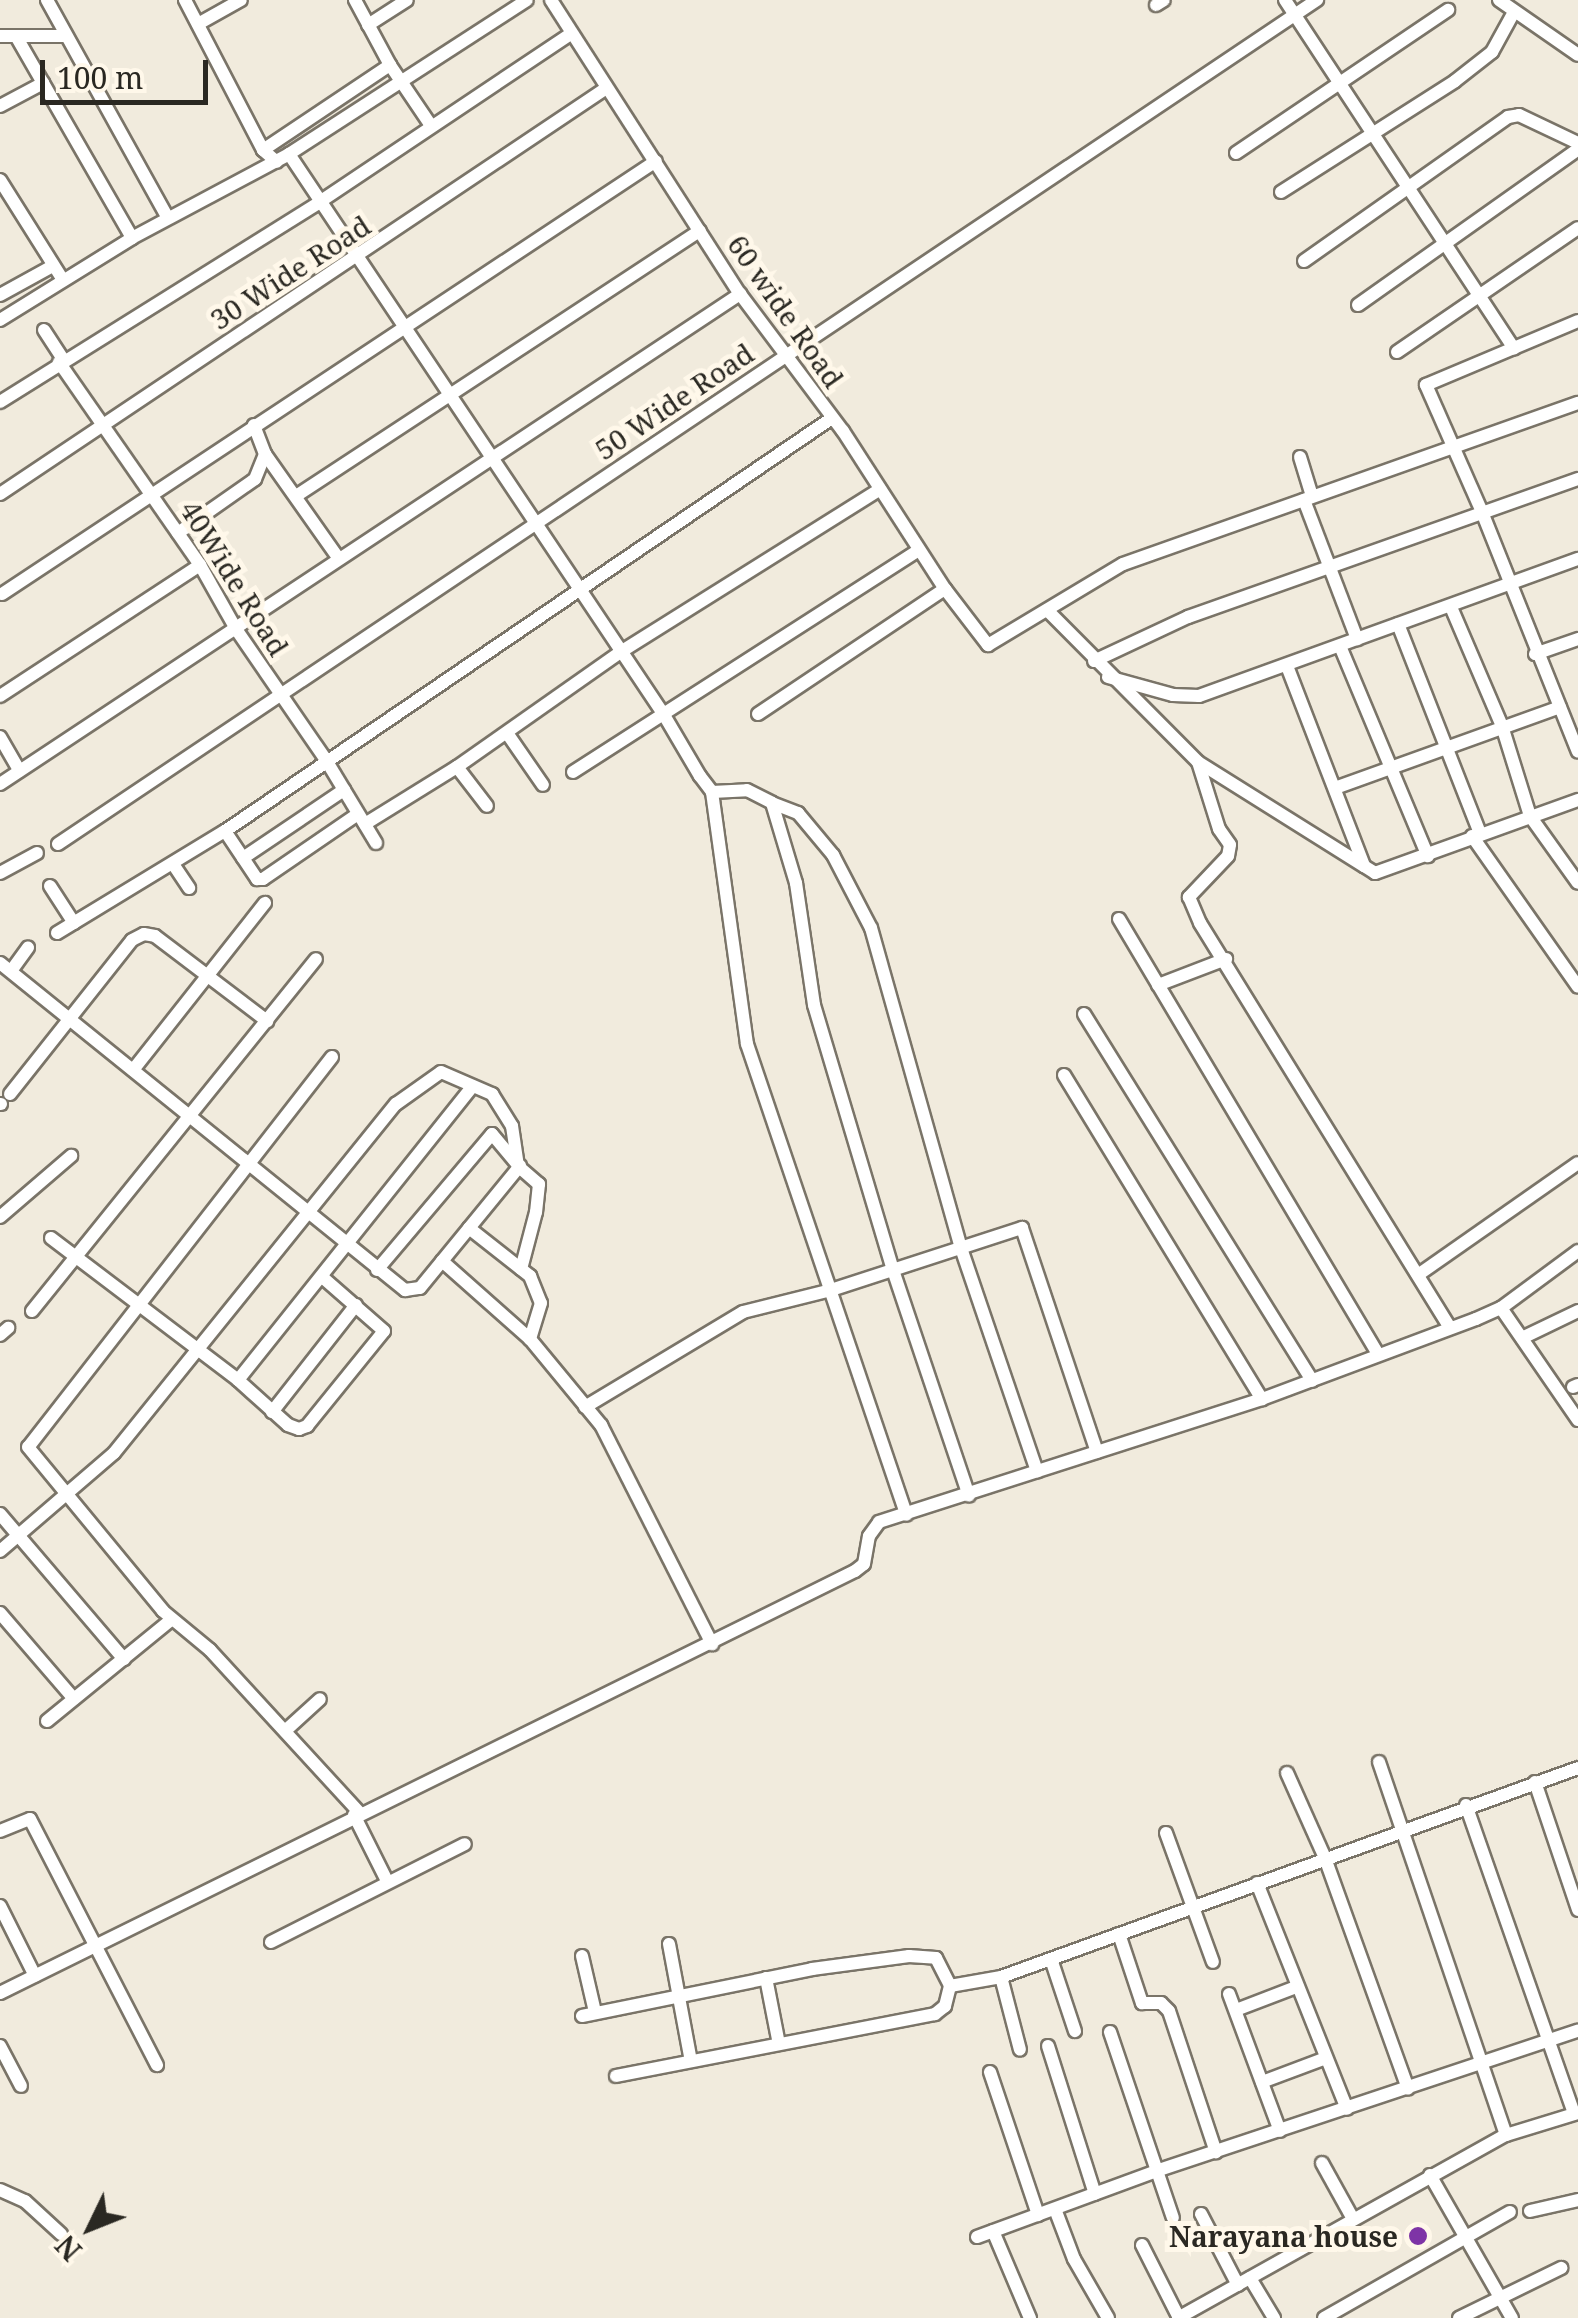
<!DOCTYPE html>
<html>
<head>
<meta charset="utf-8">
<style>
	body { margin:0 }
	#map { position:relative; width:1578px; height:2318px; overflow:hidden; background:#f1ebdd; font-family:"Noto Serif",serif }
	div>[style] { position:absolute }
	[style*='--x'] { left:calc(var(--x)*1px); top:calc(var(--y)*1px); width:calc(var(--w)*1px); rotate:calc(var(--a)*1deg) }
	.roads { filter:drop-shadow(2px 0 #7a7468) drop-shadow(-2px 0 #7a7468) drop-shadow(0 2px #7a7468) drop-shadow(0 -2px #7a7468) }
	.minor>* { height:12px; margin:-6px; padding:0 6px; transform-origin:6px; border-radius:6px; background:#fff }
	.dots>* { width:28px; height:28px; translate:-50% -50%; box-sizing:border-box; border:5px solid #fff8ea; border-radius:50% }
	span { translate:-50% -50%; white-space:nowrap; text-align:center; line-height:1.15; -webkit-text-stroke:10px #fff8ea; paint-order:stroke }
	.street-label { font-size:28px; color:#2a2822 }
	.poi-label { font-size:28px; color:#2a2822; font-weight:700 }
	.right { translate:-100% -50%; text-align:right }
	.north { position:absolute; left:40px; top:2178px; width:100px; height:100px; -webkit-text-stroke:8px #fff8ea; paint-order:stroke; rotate:227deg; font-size:28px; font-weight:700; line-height:40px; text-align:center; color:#2a2822 }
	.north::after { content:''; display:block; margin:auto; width:35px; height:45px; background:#2a2822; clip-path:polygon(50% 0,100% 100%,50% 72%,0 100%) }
	.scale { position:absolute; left:40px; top:60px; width:168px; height:45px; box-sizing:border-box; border:5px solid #2a2822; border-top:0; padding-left:12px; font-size:30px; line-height:35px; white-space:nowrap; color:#2a2822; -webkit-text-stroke:8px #fff8ea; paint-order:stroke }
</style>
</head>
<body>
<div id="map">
	<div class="roads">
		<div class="minor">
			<div style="--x:47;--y:0;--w:249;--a:61"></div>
			<div style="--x:185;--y:0;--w:169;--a:62.5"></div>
			<div style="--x:263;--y:150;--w:18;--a:41"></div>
			<div style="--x:355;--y:0;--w:74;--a:61.7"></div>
			<div style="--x:390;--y:65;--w:71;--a:55.9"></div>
			<div style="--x:551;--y:0;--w:350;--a:57.3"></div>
			<div style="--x:740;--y:294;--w:171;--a:53.1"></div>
			<div style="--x:843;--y:431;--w:188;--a:57.2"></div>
			<div style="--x:945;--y:589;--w:71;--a:52.5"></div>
			<div style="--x:988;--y:645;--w:157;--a:-31"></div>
			<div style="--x:1123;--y:564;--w:483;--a:-19.5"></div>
			<div style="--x:1285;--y:0;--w:417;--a:56.7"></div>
			<div style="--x:1499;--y:0;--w:96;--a:34.8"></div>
			<div style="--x:1156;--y:5;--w:9;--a:-32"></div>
			<div style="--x:198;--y:24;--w:49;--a:-29.2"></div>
			<div style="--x:368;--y:25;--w:46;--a:-32.7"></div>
			<div style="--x:0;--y:36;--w:66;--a:0"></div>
			<div style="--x:16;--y:36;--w:233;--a:60.1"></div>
			<div style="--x:0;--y:106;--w:49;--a:-28.1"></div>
			<div style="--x:263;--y:150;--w:153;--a:-33.8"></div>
			<div style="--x:1236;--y:153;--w:256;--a:-34"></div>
			<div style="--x:289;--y:154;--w:675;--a:56.24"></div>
			<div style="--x:664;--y:715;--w:71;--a:59.5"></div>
			<div style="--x:700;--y:776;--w:20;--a:53"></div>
			<div style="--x:712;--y:792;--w:35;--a:-3"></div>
			<div style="--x:747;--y:790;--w:28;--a:27"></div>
			<div style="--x:772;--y:803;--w:84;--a:73.3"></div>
			<div style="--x:796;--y:883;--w:123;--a:81.6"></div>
			<div style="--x:814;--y:1005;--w:277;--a:73.4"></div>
			<div style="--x:893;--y:1270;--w:238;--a:71.4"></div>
			<div style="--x:0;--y:180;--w:118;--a:57.8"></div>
			<div style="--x:1281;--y:192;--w:206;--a:-32.5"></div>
			<div style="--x:1455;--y:81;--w:47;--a:-38.1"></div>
			<div style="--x:1492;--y:52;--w:46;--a:-61.2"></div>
			<div style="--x:1304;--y:261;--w:250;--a:-35.2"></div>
			<div style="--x:1508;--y:117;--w:11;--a:-10"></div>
			<div style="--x:1519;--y:115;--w:65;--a:25.4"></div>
			<div style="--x:0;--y:295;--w:58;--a:-28.8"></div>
			<div style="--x:1358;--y:305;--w:270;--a:-35.3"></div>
			<div style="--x:0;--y:320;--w:155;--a:-31.8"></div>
			<div style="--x:132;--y:238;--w:178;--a:-28.1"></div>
			<div style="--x:289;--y:154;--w:283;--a:-32.9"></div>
			<div style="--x:1578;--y:321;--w:165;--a:157.2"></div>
			<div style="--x:1426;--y:385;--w:139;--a:66.2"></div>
			<div style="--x:1482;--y:512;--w:258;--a:68.2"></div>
			<div style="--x:44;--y:330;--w:35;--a:57"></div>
			<div style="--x:1397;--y:352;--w:219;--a:-34.4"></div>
			<div style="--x:59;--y:362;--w:247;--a:55.2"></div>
			<div style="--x:200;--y:565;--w:73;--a:60.6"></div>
			<div style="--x:236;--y:629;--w:159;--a:55.5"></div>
			<div style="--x:326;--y:760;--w:97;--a:58.9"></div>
			<div style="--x:0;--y:402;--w:375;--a:-32"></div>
			<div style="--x:318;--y:203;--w:303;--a:-33.8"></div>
			<div style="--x:265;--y:454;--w:128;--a:54.8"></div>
			<div style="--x:1300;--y:457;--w:41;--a:72.9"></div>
			<div style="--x:0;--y:494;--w:728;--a:-33.8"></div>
			<div style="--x:296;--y:496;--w:483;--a:-33.3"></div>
			<div style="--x:1304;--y:500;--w:149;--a:69.1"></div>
			<div style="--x:178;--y:533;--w:94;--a:-35"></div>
			<div style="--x:255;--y:479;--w:27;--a:-68"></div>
			<div style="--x:265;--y:454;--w:31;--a:-111"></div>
			<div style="--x:2;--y:594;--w:784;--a:-33.51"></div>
			<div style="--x:1451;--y:607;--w:129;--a:66.8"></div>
			<div style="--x:1502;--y:726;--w:94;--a:72.7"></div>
			<div style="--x:1530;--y:816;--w:82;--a:54.4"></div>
			<div style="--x:1047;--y:610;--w:214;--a:45.2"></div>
			<div style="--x:1198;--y:762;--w:196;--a:32.1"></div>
			<div style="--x:1398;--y:624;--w:225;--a:68.6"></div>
			<div style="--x:1340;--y:646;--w:228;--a:67.3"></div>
			<div style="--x:1535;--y:654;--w:46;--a:-19.2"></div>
			<div style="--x:1094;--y:661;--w:104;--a:-25.1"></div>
			<div style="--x:1188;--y:617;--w:414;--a:-19.5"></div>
			<div style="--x:1287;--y:666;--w:214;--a:68.9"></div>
			<div style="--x:1364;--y:866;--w:13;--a:32"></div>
			<div style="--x:1375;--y:873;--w:216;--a:-19.8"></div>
			<div style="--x:1108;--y:677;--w:67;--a:15.5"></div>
			<div style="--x:1173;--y:695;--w:26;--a:2"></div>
			<div style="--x:1199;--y:696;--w:403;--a:-19.9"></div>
			<div style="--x:0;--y:696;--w:239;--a:-33.2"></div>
			<div style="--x:758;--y:714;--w:225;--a:-33.8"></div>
			<div style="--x:507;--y:733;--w:63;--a:55.3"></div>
			<div style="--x:0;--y:737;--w:39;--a:60"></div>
			<div style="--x:1198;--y:762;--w:70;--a:72.6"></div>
			<div style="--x:1219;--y:829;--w:19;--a:55"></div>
			<div style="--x:1230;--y:845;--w:11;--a:100"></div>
			<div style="--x:1228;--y:856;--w:57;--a:133.6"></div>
			<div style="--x:1189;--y:897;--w:28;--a:67"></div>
			<div style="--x:1200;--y:923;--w:476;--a:58.3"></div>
			<div style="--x:457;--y:767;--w:49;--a:52.4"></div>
			<div style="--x:573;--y:772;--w:411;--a:-32.7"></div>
			<div style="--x:0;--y:784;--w:888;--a:-33.51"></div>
			<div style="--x:1335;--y:788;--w:239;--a:-19.8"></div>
			<div style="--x:712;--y:792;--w:254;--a:82.1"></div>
			<div style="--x:747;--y:1044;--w:497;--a:71.3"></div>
			<div style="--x:772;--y:803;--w:28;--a:21"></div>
			<div style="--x:798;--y:813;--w:55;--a:50.2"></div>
			<div style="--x:833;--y:855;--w:82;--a:62.5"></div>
			<div style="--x:871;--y:928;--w:332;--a:74.3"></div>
			<div style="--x:961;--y:1248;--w:236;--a:71.2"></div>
			<div style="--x:365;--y:824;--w:108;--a:-31.8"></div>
			<div style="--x:457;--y:767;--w:198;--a:-35.1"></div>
			<div style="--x:619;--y:653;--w:308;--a:-32.1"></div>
			<div style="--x:225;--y:831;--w:58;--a:56.3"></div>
			<div style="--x:257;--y:879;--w:6;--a:0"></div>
			<div style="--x:263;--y:879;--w:115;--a:-34.4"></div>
			<div style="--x:1472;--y:836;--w:184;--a:54.9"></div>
			<div style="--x:58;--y:844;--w:1516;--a:-33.84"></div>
			<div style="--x:243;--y:858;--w:122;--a:-34"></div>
			<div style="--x:173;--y:864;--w:29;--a:56"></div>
			<div style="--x:0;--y:873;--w:42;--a:-28.4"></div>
			<div style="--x:50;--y:886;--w:44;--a:57"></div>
			<div style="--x:1119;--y:919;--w:506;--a:59.23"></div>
			<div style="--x:57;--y:933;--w:197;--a:-31.3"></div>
			<div style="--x:225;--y:831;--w:734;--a:-34.23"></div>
			<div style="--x:0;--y:963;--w:521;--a:38.92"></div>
			<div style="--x:405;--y:1290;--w:15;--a:-8"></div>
			<div style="--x:420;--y:1288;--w:158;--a:-50.7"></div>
			<div style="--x:11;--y:971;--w:29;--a:-54"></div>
			<div style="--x:1158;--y:985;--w:73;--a:-20.9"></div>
			<div style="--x:1084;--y:1014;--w:432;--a:58.1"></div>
			<div style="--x:332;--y:1057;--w:494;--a:127.9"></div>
			<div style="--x:28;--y:1447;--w:212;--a:50.5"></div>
			<div style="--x:163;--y:1611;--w:61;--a:39.7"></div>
			<div style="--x:210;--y:1650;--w:220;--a:47.4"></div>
			<div style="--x:133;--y:1070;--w:213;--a:-51.7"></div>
			<div style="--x:1064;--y:1075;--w:380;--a:58.6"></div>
			<div style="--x:10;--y:1094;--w:196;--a:-51.6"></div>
			<div style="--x:132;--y:940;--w:13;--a:-27"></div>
			<div style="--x:144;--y:934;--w:11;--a:10"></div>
			<div style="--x:155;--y:936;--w:141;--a:37.2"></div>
			<div style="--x:0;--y:1104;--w:1;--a:0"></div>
			<div style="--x:0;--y:1217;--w:94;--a:-40.7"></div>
			<div style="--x:469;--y:1228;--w:78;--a:38.2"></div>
			<div style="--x:530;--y:1276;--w:29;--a:68"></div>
			<div style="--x:541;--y:1303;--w:38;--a:107"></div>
			<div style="--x:530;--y:1339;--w:112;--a:50.5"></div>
			<div style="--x:601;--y:1425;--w:246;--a:63.1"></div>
			<div style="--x:51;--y:1238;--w:235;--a:37.2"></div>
			<div style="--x:238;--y:1380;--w:67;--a:42"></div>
			<div style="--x:288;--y:1425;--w:12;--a:20"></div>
			<div style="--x:299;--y:1429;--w:9;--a:-21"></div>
			<div style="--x:307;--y:1426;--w:122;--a:-51"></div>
			<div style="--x:384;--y:1331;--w:82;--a:-138.9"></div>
			<div style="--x:442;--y:1261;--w:118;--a:41.6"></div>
			<div style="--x:377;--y:1270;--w:178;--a:-49.8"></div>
			<div style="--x:492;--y:1134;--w:39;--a:50"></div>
			<div style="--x:1418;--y:1275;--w:195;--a:-35"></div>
			<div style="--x:1501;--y:1308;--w:136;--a:55.5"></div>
			<div style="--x:32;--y:1311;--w:452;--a:-51.1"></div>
			<div style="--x:0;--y:1335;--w:11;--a:-41"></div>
			<div style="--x:1522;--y:1338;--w:62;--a:-25.7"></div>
			<div style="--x:238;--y:1380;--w:376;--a:-51.4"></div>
			<div style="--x:1573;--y:1387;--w:5;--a:-22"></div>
			<div style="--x:585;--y:1407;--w:184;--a:-31"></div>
			<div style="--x:743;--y:1312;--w:91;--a:-14"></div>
			<div style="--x:831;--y:1290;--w:201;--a:-18"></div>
			<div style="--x:1022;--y:1228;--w:236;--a:71.5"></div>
			<div style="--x:272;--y:1412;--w:136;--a:-51.9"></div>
			<div style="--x:0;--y:1514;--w:191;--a:49.5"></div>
			<div style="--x:0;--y:1551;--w:150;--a:-40.7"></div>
			<div style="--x:114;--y:1453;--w:449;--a:-51.1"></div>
			<div style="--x:396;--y:1104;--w:55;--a:-35.4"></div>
			<div style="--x:441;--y:1072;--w:56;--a:23.3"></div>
			<div style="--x:492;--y:1094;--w:38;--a:58"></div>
			<div style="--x:512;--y:1126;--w:40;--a:81.5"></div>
			<div style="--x:518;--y:1166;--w:28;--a:41"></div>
			<div style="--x:539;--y:1184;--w:28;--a:96"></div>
			<div style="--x:536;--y:1212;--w:59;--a:104.7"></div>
			<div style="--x:0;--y:1613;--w:113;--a:49.3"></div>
			<div style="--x:47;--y:1721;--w:160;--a:-39.2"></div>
			<div style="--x:285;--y:1731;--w:47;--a:-42.4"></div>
			<div style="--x:1379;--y:1762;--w:394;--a:71.2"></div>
			<div style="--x:1287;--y:1773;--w:93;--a:65.9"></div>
			<div style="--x:1325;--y:1858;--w:245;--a:70.2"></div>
			<div style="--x:1535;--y:1782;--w:135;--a:71.4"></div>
			<div style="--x:1466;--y:1805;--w:327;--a:70.7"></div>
			<div style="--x:354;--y:1815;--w:74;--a:63.4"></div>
			<div style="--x:0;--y:1831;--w:32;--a:-22"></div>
			<div style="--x:30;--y:1819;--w:277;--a:62.7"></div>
			<div style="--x:1166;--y:1833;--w:137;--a:70"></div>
			<div style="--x:1257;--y:1883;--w:243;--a:68.3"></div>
			<div style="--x:0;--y:1906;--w:78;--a:63.4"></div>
			<div style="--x:1119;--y:1934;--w:73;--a:71.6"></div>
			<div style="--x:1142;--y:2003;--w:19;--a:0"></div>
			<div style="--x:1161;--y:2003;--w:11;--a:45"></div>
			<div style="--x:1169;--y:2011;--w:149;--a:71.6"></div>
			<div style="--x:271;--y:1942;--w:217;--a:-26.8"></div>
			<div style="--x:669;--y:1944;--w:119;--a:79.4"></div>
			<div style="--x:582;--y:1956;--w:57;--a:76.9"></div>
			<div style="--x:1051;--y:1959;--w:76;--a:71.6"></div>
			<div style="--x:1001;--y:1977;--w:75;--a:75.4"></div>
			<div style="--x:766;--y:1978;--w:67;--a:78.9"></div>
			<div style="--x:950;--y:1986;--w:52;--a:-10"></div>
			<div style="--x:1001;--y:1977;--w:614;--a:-19.91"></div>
			<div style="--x:0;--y:1993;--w:953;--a:-26.27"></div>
			<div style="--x:855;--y:1571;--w:11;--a:-38"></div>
			<div style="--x:864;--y:1564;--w:28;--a:-80"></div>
			<div style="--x:869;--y:1536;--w:17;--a:-54"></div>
			<div style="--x:879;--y:1522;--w:402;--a:-17.8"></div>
			<div style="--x:1262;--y:1399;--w:228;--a:-20.5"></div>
			<div style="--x:1476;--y:1319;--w:27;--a:-24"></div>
			<div style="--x:1501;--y:1308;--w:96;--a:-36.5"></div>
			<div style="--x:1229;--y:1994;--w:146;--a:69.6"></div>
			<div style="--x:1236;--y:2010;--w:64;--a:-21"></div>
			<div style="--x:582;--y:2016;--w:235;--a:-11.5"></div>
			<div style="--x:812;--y:1969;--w:98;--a:-7.6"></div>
			<div style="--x:909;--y:1956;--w:27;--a:4"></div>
			<div style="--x:936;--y:1958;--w:31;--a:63"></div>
			<div style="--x:950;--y:1986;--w:21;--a:104"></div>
			<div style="--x:945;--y:2006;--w:13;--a:141"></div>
			<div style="--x:935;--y:2014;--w:325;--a:169"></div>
			<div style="--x:1110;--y:2032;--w:196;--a:71.3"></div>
			<div style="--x:0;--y:2046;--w:45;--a:62.3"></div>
			<div style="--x:1048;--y:2046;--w:155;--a:72.4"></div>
			<div style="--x:990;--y:2072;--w:151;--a:71.4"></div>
			<div style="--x:1262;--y:2082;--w:68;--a:-20.6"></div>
			<div style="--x:1322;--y:2163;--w:64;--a:61"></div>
			<div style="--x:1430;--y:2175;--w:165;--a:60.2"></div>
			<div style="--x:0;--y:2190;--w:27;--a:24"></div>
			<div style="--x:25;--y:2201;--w:49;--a:42.5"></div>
			<div style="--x:1055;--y:2209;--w:53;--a:69.2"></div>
			<div style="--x:1074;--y:2259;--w:68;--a:60"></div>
			<div style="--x:1530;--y:2211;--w:49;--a:-12.9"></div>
			<div style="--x:1201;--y:2214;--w:80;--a:62.5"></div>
			<div style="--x:993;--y:2231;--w:95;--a:67"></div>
			<div style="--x:977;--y:2237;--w:191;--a:-20.2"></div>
			<div style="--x:1156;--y:2171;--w:445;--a:-18.4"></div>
			<div style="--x:1142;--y:2245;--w:82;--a:63.1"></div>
			<div style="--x:1250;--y:2278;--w:47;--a:59"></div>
			<div style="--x:1178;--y:2318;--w:376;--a:-29.2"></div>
			<div style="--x:1506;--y:2135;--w:75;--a:-17"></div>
			<div style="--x:1324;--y:2318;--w:214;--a:-29.7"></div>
			<div style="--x:1459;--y:2318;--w:114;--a:-26.1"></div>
		</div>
	</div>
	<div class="dots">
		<div style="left:1418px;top:2236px;background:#7e34a6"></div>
	</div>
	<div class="street-label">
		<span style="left:290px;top:272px;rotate:-33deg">30 Wide Road</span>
		<span style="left:786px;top:311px;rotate:55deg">60 wide Road</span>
		<span style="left:674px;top:401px;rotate:-34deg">50 Wide Road</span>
		<span style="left:235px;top:578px;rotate:58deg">40Wide Road</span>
	</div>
	<div class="poi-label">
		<span class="right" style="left:1398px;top:2236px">Narayana house</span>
	</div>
	<div class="north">N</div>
	<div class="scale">100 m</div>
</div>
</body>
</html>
